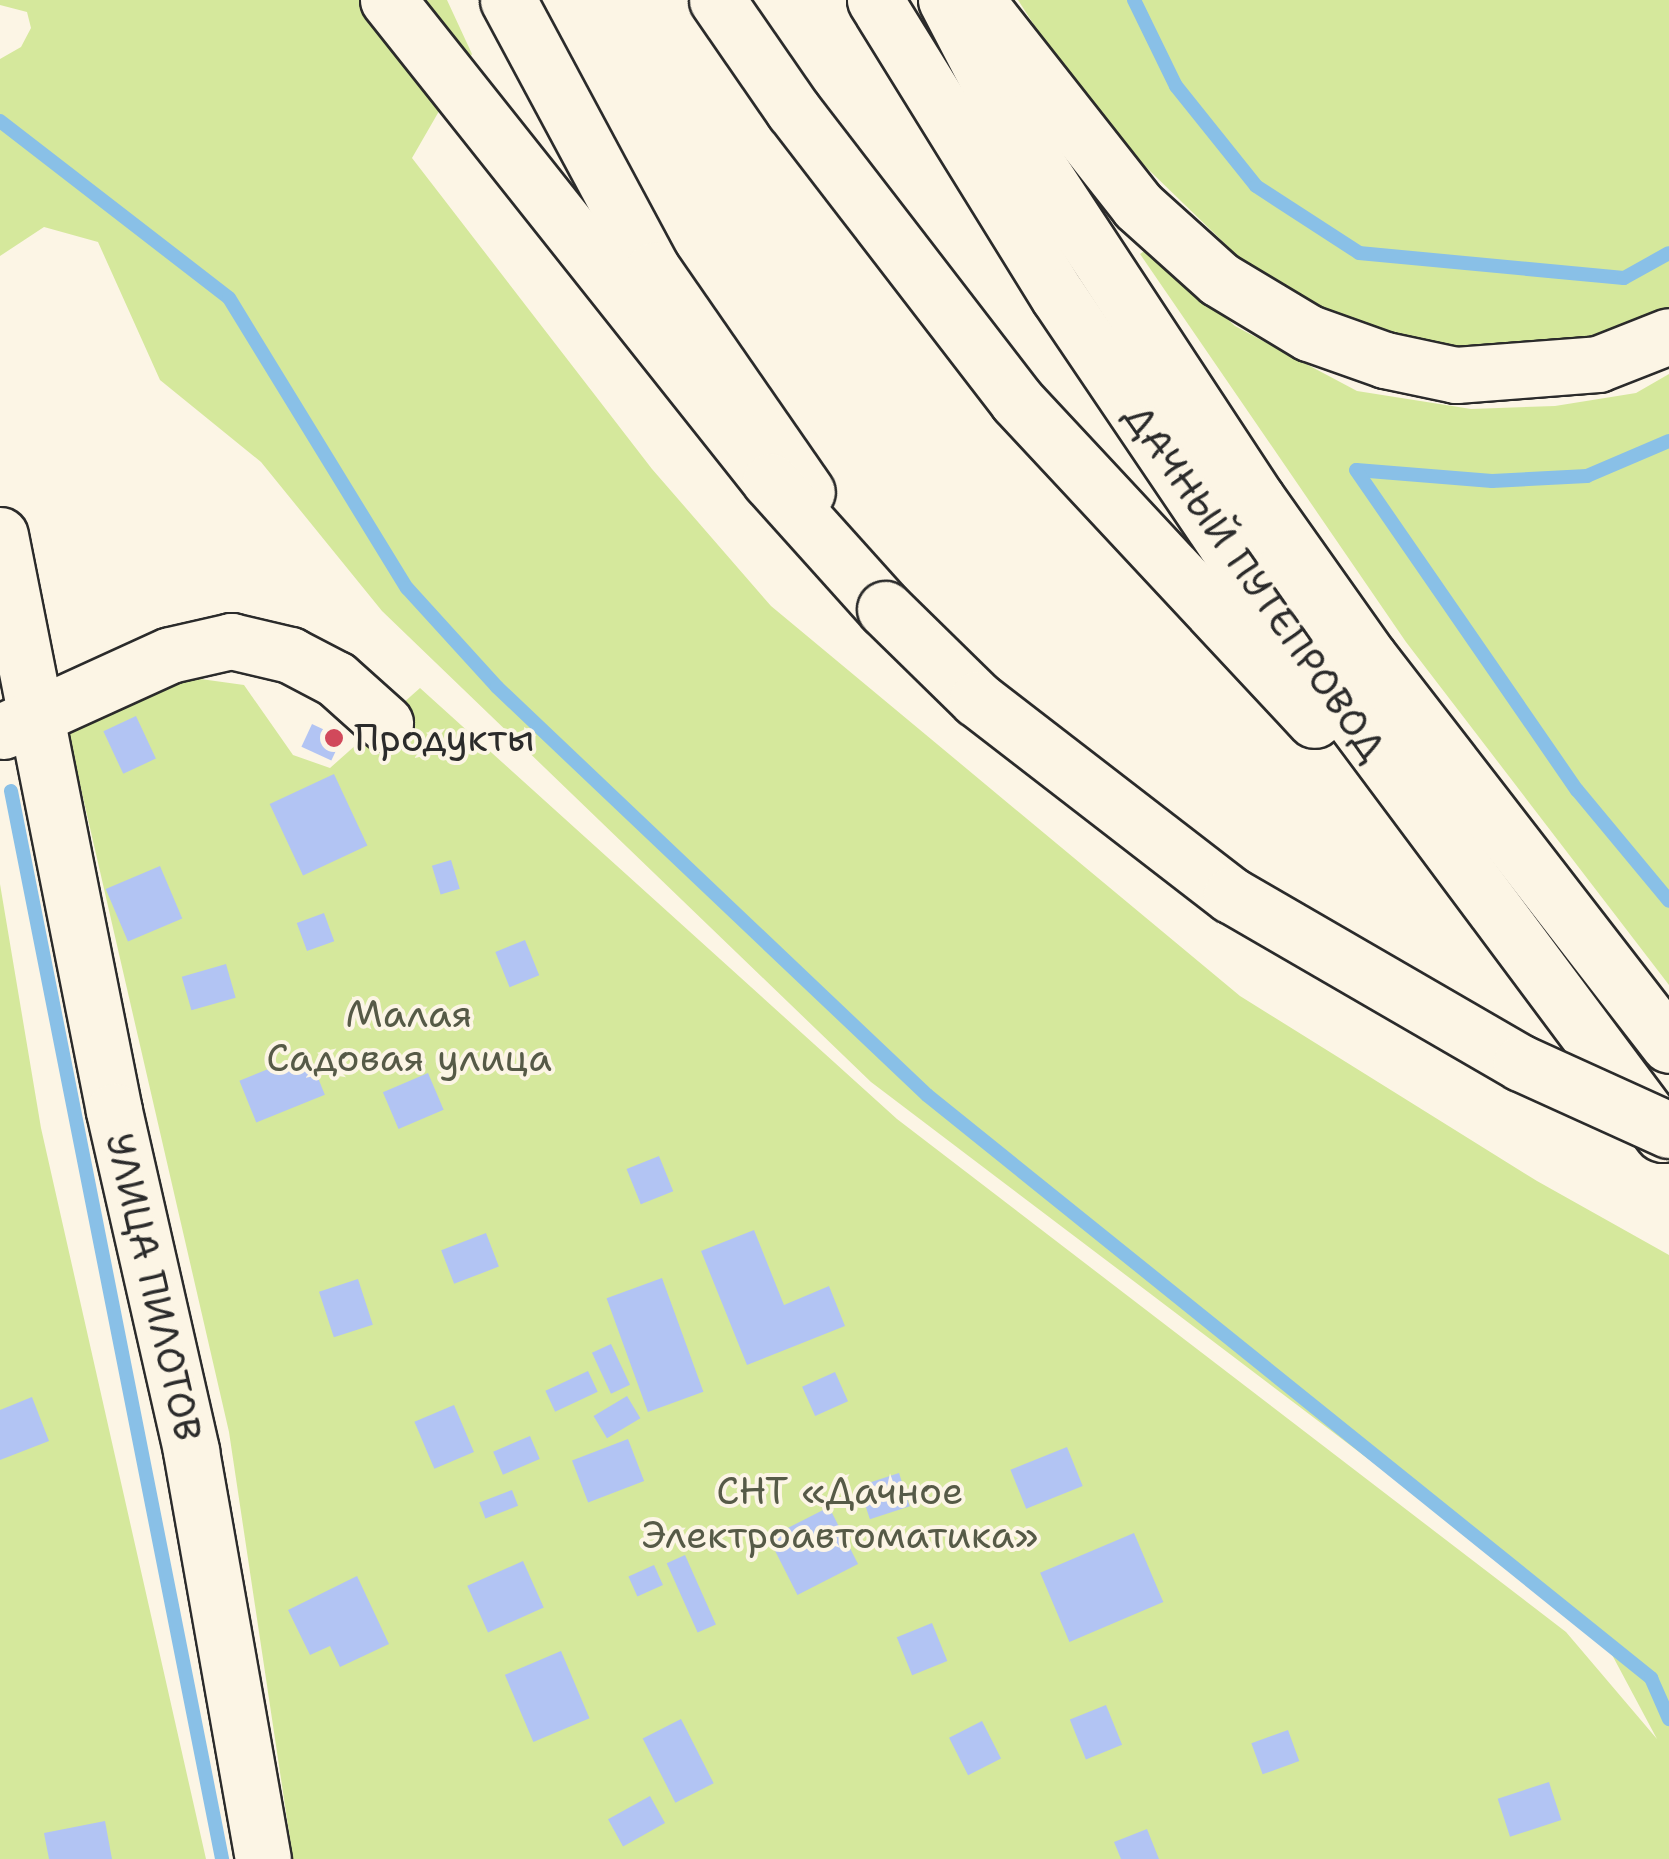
<!DOCTYPE html>
<html>
<head>
<meta charset="utf-8">
<style>
	body { margin:0 }
	#map { position:relative; width:1669px; height:1859px; overflow:hidden; background:#fcf5e5; font-family:"Shantell Sans",sans-serif }
	div>[style] { position:absolute }
	[style*='--x'] { left:calc(var(--x)*1px); top:calc(var(--y)*1px); width:calc(var(--w)*1px); rotate:calc(var(--a)*1deg) }
	.green>* { inset:0; background:#d5e89c }
	.stream>* { height:14px; margin:-7px; padding:0 7px; transform-origin:7px; border-radius:7px; background:#89c0e7 }
	.building>* { inset:0; background:#b2c4f3; transform-origin:0 0 }
	.roads { filter:drop-shadow(2px 0 #2b2b2b) drop-shadow(-2px 0 #2b2b2b) drop-shadow(0 2px #2b2b2b) drop-shadow(0 -2px #2b2b2b) }
	.minor>* { height:55px; margin:-27.5px; padding:0 27.5px; transform-origin:27.5px; border-radius:27.5px; background:#fcf5e5 }
	.major>* { height:55px; margin:-27.5px; padding:0 27.5px; transform-origin:27.5px; border-radius:27.5px; background:#fcf5e5 }
	.highway>* { height:55px; margin:-27.5px; padding:0 27.5px; transform-origin:27.5px; border-radius:27.5px; background:#fcf5e5 }
	.bridges { filter:drop-shadow(2px 0 #2b2b2b) drop-shadow(-2px 0 #2b2b2b) drop-shadow(0 2px #2b2b2b) drop-shadow(0 -2px #2b2b2b) }
	.highway-bridge>* { height:55px; margin:-27.5px; padding:0 27.5px; transform-origin:27.5px; border-radius:27.5px; background:#fcf5e5 }
	.dots>* { width:28px; height:28px; translate:-50% -50%; box-sizing:border-box; border:5px solid #fcf5e5; border-radius:50% }
	span { translate:-50% -50%; white-space:nowrap; text-align:center; line-height:1.15; -webkit-text-stroke:8px #fcf5e5; paint-order:stroke }
	.street-label { font-size:38px; color:#2b2b2b }
	.poi-label { font-size:38px; color:#2b2b2b }
	.left { translate:0 -50%; text-align:left }
	.park-label { font-size:38px; color:#565a47 }
</style>
</head>
<body>
<div id="map">
	<div class="green">
		<div style="clip-path:polygon(0 0,447px 0,472px 54px,412px 158px,652px 469px,771px 606px,1240px 996px,1537px 1181px,1669px 1255px,1669px 1859px,293px 1859px,229px 1432px,67px 728px,179px 676px,244px 685px,293px 755px,330px 768px,420px 688px,897px 1119px,1566px 1632px,1657px 1739px,1602px 1636px,871px 1082px,382px 611px,261px 462px,160px 380px,98px 242px,44px 227px,0 256px,0 59px,21px 47px,31px 28px,27px 12px,0 5px)"></div>
		<div style="clip-path:polygon(1018px 0,1669px 0,1669px 312px,1629px 333px,1521px 352px,1411px 345px,1315px 309px,1245px 263px,1092px 115px)"></div>
		<div style="clip-path:polygon(1150px 247px,1235px 326px,1357px 391px,1471px 409px,1555px 406px,1636px 393px,1669px 374px,1669px 985px,1406px 642px,1140px 254px)"></div>
		<div style="clip-path:polygon(0 884px,41px 1128px,206px 1859px,0 1859px)"></div>
	</div>
	<div class="stream">
		<div style="--x:1134;--y:0;--w:96;--a:64"></div>
		<div style="--x:1176;--y:86;--w:128;--a:51.3"></div>
		<div style="--x:1256;--y:186;--w:123;--a:33"></div>
		<div style="--x:1359;--y:253;--w:266;--a:5.4"></div>
		<div style="--x:1624;--y:278;--w:51;--a:-29.1"></div>
		<div style="--x:0;--y:121;--w:289;--a:37.7"></div>
		<div style="--x:229;--y:298;--w:340;--a:58.5"></div>
		<div style="--x:407;--y:588;--w:134;--a:47.7"></div>
		<div style="--x:497;--y:687;--w:593;--a:43.5"></div>
		<div style="--x:927;--y:1095;--w:930;--a:38.84"></div>
		<div style="--x:1651;--y:1678;--w:45;--a:66.3"></div>
		<div style="--x:1669;--y:441;--w:89;--a:156.9"></div>
		<div style="--x:1587;--y:476;--w:95;--a:177"></div>
		<div style="--x:1492;--y:481;--w:136;--a:-175.4"></div>
		<div style="--x:1356;--y:470;--w:389;--a:55.4"></div>
		<div style="--x:1577;--y:790;--w:144;--a:50.3"></div>
		<div style="--x:11;--y:791;--w:1089;--a:78.82"></div>
	</div>
	<div class="building">
		<div style="left:136px;top:716px;width:47px;height:36px;rotate:65deg"></div>
		<div style="left:312px;top:724px;width:33px;height:25px;rotate:25deg"></div>
		<div style="left:334px;top:774px;width:79px;height:71px;rotate:65deg"></div>
		<div style="left:451px;top:860px;width:30px;height:20px;rotate:73deg"></div>
		<div style="left:160px;top:866px;width:57px;height:59px;rotate:67deg"></div>
		<div style="left:324px;top:913px;width:30px;height:29px;rotate:70deg"></div>
		<div style="left:525px;top:940px;width:38px;height:32px;rotate:68deg"></div>
		<div style="left:226px;top:964px;width:35px;height:46px;rotate:74deg"></div>
		<div style="left:308px;top:1053px;width:45px;height:74px;rotate:68deg"></div>
		<div style="left:428px;top:1073px;width:40px;height:49px;rotate:67deg"></div>
		<div style="left:659px;top:1156px;width:38px;height:35px;rotate:68deg"></div>
		<div style="clip-path:polygon(754px 1230px,784px 1305px,829px 1286px,845px 1326px,747px 1365px,701px 1251px)"></div>
		<div style="left:486px;top:1233px;width:36px;height:48px;rotate:69deg"></div>
		<div style="left:662px;top:1278px;width:121px;height:59px;rotate:70deg"></div>
		<div style="left:358px;top:1279px;width:48px;height:41px;rotate:72deg"></div>
		<div style="left:611px;top:1344px;width:45px;height:21px;rotate:65deg"></div>
		<div style="left:588px;top:1371px;width:23px;height:47px;rotate:65deg"></div>
		<div style="left:835px;top:1372px;width:32px;height:36px;rotate:66deg"></div>
		<div style="left:627px;top:1396px;width:26px;height:39px;rotate:59deg"></div>
		<div style="clip-path:polygon(32px 1397px,49px 1441px,0 1460px,0 1410px)"></div>
		<div style="left:454px;top:1405px;width:51px;height:43px;rotate:67deg"></div>
		<div style="left:530px;top:1436px;width:25px;height:40px;rotate:67deg"></div>
		<div style="left:628px;top:1439px;width:45px;height:60px;rotate:69deg"></div>
		<div style="left:1067px;top:1447px;width:42px;height:61px;rotate:68deg"></div>
		<div style="left:899px;top:1473px;width:35px;height:42px;rotate:72deg"></div>
		<div style="left:512px;top:1490px;width:17px;height:35px;rotate:69deg"></div>
		<div style="left:829px;top:1507px;width:64px;height:68px;rotate:63deg"></div>
		<div style="left:1134px;top:1533px;width:75px;height:102px;rotate:67deg"></div>
		<div style="left:685px;top:1555px;width:76px;height:20px;rotate:66deg"></div>
		<div style="left:523px;top:1561px;width:51px;height:61px;rotate:66deg"></div>
		<div style="left:654px;top:1565px;width:22px;height:28px;rotate:66deg"></div>
		<div style="clip-path:polygon(357px 1576px,389px 1644px,340px 1667px,330px 1646px,310px 1655px,288px 1610px)"></div>
		<div style="left:932px;top:1623px;width:41px;height:38px;rotate:68deg"></div>
		<div style="left:561px;top:1651px;width:73px;height:61px;rotate:67deg"></div>
		<div style="left:1106px;top:1705px;width:43px;height:39px;rotate:68deg"></div>
		<div style="left:681px;top:1719px;width:72px;height:43px;rotate:63deg"></div>
		<div style="left:982px;top:1721px;width:42px;height:37px;rotate:63deg"></div>
		<div style="left:1288px;top:1730px;width:33px;height:39px;rotate:70deg"></div>
		<div style="left:1549px;top:1782px;width:40px;height:54px;rotate:72deg"></div>
		<div style="left:650px;top:1796px;width:31px;height:48px;rotate:61deg"></div>
		<div style="clip-path:polygon(105px 1821px,112px 1859px,49px 1859px,44px 1833px)"></div>
		<div style="clip-path:polygon(1147px 1829px,1159px 1859px,1121px 1859px,1114px 1842px)"></div>
	</div>
	<div class="roads">
		<div class="minor">
			<div style="--x:0;--y:535;--w:587;--a:78.8"></div>
			<div style="--x:114;--y:1111;--w:349;--a:77.2"></div>
			<div style="--x:191;--y:1451;--w:414;--a:80"></div>
			<div style="--x:3;--y:731;--w:183;--a:-24.5"></div>
			<div style="--x:170;--y:655;--w:63;--a:-12.9"></div>
			<div style="--x:231;--y:641;--w:61;--a:13.3"></div>
			<div style="--x:290;--y:655;--w:52;--a:27.6"></div>
			<div style="--x:336;--y:679;--w:66;--a:41.9"></div>
		</div>
		<div class="major">
			<div style="--x:508;--y:0;--w:306;--a:61.8"></div>
			<div style="--x:653;--y:270;--w:270;--a:55.3"></div>
			<div style="--x:717;--y:0;--w:134;--a:55.4"></div>
			<div style="--x:793;--y:110;--w:367;--a:52.4"></div>
			<div style="--x:1017;--y:401;--w:436;--a:47"></div>
			<div style="--x:875;--y:0;--w:348;--a:58.3"></div>
			<div style="--x:1058;--y:296;--w:357;--a:56"></div>
			<div style="--x:1258;--y:592;--w:676;--a:53.3"></div>
			<div style="--x:946;--y:0;--w:139;--a:62.5"></div>
			<div style="--x:1010;--y:123;--w:450;--a:56.7"></div>
			<div style="--x:1257;--y:499;--w:194;--a:54.7"></div>
			<div style="--x:1369;--y:657;--w:490;--a:52.3"></div>
			<div style="--x:976;--y:0;--w:262;--a:51.8"></div>
			<div style="--x:1138;--y:206;--w:109;--a:42"></div>
			<div style="--x:1219;--y:279;--w:105;--a:31"></div>
			<div style="--x:1309;--y:333;--w:81;--a:19.6"></div>
			<div style="--x:1385;--y:360;--w:73;--a:11.9"></div>
			<div style="--x:1456;--y:375;--w:142;--a:-4.4"></div>
			<div style="--x:1598;--y:364;--w:76;--a:-21.5"></div>
		</div>
		<div class="highway">
			<div style="--x:388;--y:0;--w:614;--a:51.54"></div>
			<div style="--x:770;--y:481;--w:172;--a:48.1"></div>
		</div>
	</div>
	<div class="bridges">
		<div class="highway-bridge">
			<div style="--x:885;--y:609;--w:129;--a:44.4"></div>
			<div style="--x:977;--y:699;--w:321;--a:37.7"></div>
			<div style="--x:1231;--y:895;--w:335;--a:30.1"></div>
			<div style="--x:1521;--y:1063;--w:162;--a:24.4"></div>
		</div>
	</div>
	<div class="dots">
		<div style="left:334px;top:738px;background:#d1495b"></div>
	</div>
	<div class="street-label">
		<span style="left:1255px;top:582px;rotate:55deg">ДАЧНЫЙ ПУТЕПРОВОД</span>
		<span style="left:154px;top:1287px;rotate:77deg">УЛИЦА ПИЛОТОВ</span>
	</div>
	<div class="poi-label">
		<span class="left" style="left:354px;top:738px">Продукты</span>
	</div>
	<div class="park-label">
		<span style="left:409px;top:1036px">Малая<br>Садовая улица</span>
		<span style="left:840px;top:1513px">СНТ «Дачное<br>Электроавтоматика»</span>
	</div>
</div>
</body>
</html>
